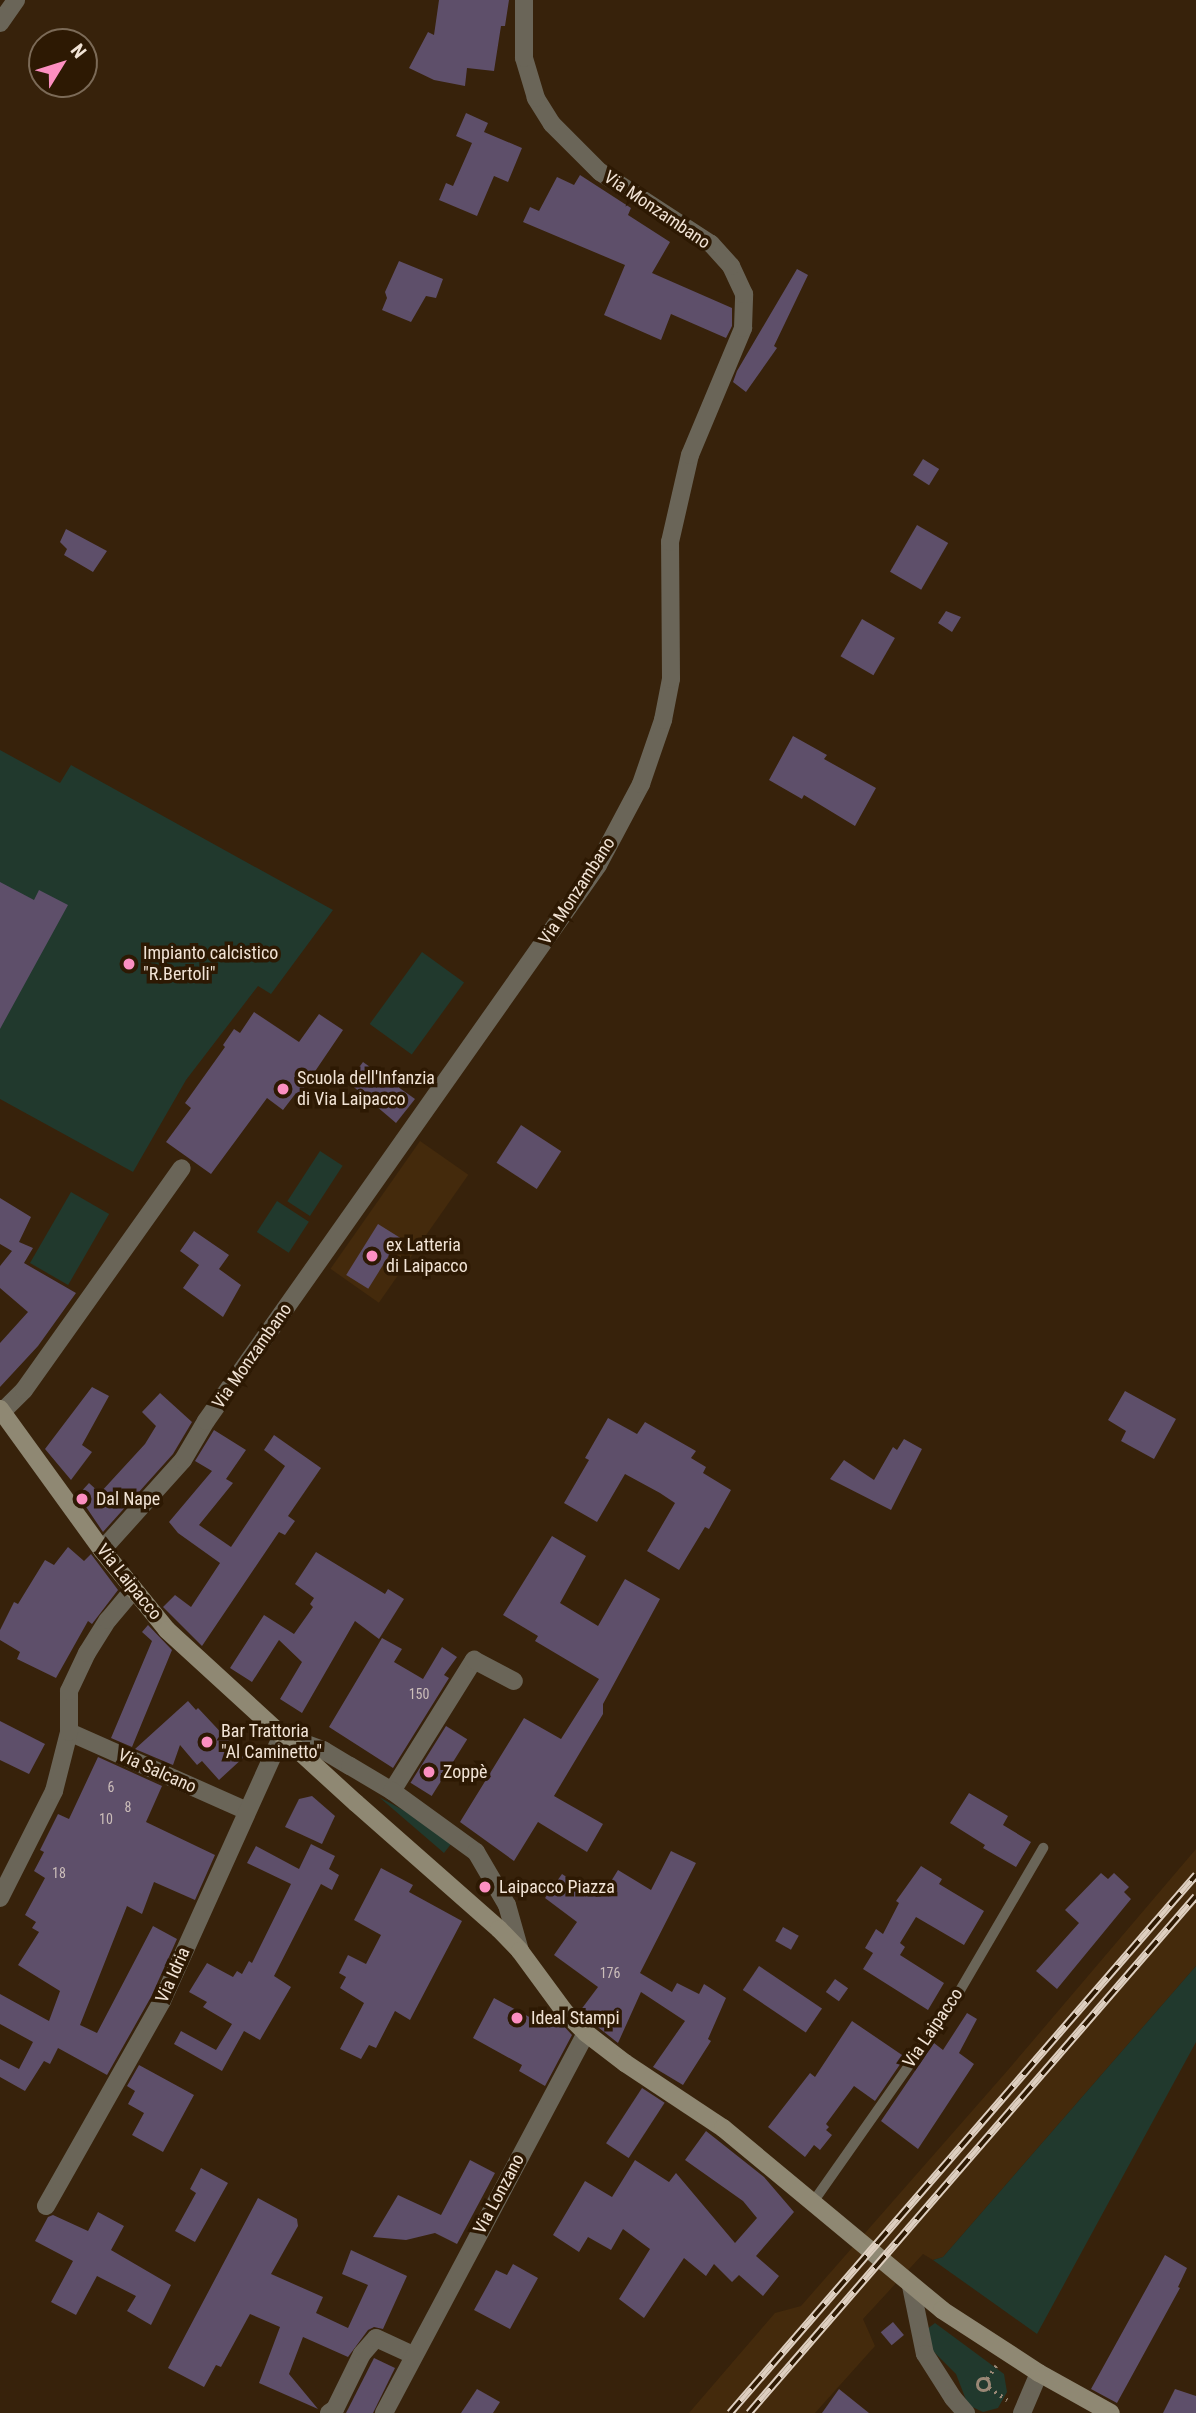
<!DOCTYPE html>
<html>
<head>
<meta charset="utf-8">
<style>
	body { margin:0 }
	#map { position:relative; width:1196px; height:2413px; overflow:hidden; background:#37220b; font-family:"Roboto Condensed",sans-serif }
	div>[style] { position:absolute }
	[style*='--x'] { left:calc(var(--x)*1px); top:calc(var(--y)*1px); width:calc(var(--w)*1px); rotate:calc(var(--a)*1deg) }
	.built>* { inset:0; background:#442a0c; transform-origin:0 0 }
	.green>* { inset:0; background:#21392d; transform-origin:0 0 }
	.building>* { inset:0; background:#5e4f6a; transform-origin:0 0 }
	.path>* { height:3.5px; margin-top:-1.75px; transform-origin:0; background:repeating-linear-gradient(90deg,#998775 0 2px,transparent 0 7px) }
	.path>.ring { margin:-1.75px; padding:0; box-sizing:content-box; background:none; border:3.5px solid #998775; border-radius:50% }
	.lane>* { height:10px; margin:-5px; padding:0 5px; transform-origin:5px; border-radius:5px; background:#6a6558 }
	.street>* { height:18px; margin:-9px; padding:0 9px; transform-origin:9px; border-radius:9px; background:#6a6558 }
	.secondary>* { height:18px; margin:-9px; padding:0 9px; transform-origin:9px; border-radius:9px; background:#8f8873 }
	.rail>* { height:8px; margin-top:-4px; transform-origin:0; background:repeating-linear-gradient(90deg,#2d1903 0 16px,#decfc0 0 32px); box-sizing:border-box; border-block:2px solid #decfc0 }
	.dots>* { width:19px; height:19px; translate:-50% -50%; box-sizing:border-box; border:4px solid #2d1903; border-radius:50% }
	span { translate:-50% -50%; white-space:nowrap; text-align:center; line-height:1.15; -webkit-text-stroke:7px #2d1903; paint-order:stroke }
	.number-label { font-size:14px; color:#ccbeba }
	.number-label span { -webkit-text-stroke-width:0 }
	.street-label { font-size:18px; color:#f1e3d5 }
	.poi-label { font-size:18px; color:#f1e3d5 }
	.left { translate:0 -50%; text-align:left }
	.north { position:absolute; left:28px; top:28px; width:70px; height:70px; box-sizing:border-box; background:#2d1903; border:2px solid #7b6a57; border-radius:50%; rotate:52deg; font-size:19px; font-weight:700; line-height:28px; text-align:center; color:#f1e3d5 }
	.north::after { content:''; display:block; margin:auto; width:24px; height:32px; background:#fc8fc1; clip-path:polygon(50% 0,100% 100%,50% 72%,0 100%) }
</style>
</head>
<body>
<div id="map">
	<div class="built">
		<div style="left:420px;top:1141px;width:59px;height:156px;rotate:35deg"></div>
		<div style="clip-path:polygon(1196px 1849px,1196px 1966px,943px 2257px,933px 2260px,923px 2254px,863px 2319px,875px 2346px,815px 2413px,689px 2413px,775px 2313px,801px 2306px,1008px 2070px)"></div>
	</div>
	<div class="green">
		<div style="clip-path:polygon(0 750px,60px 783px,71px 765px,333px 910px,271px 994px,258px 986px,186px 1080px,133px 1172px,0 1099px)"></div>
		<div style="left:422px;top:952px;width:52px;height:89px;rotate:36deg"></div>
		<div style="left:320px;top:1151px;width:27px;height:60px;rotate:33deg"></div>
		<div style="left:71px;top:1192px;width:44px;height:82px;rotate:30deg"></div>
		<div style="left:277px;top:1201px;width:38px;height:37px;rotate:33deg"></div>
		<div style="clip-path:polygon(379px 1797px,405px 1811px,451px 1844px,444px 1853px)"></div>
		<div style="clip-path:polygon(1196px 1966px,1196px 2042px,1037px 2334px,933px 2260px,943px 2257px)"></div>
		<div style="clip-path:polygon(935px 2323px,1004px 2374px,1007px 2392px,998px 2408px,983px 2412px,968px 2405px,956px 2374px,931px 2349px,927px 2329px)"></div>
	</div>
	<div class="building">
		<div style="clip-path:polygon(439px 0,509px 0,505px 26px,501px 26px,494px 71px,467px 68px,465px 86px,434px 80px,409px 68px,428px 32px,434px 35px)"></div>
		<div style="clip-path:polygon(466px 113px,488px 123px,484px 132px,522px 148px,508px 182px,494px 176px,477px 216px,439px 200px,446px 183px,453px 186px,472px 143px,456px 136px)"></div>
		<div style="clip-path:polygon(580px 175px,631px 208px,628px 215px,670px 242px,652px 273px,732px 308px,732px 326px,726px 338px,671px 314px,661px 340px,604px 315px,625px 265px,523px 222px,530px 207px,539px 211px,557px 177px,574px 185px)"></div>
		<div style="clip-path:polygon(399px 261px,443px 279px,436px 298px,426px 296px,411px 322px,382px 310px,387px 298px,385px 292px)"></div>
		<div style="clip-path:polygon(797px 269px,808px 275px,774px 346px,777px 348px,746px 392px,733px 382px,737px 371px)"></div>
		<div style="left:923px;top:459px;width:19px;height:19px;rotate:32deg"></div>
		<div style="left:917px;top:525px;width:36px;height:54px;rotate:30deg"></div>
		<div style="clip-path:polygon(66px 529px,107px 551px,93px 572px,64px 555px,67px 549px,60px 542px)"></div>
		<div style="clip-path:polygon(946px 611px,961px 617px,952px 632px,938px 623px)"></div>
		<div style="left:862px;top:619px;width:38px;height:43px;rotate:30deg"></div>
		<div style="clip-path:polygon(793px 736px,827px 755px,824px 759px,876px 788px,855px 826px,804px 795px,802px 799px,769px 780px)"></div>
		<div style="clip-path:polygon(0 882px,34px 900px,39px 890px,68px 905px,0 1029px)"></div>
		<div style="clip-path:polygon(254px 1012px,299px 1042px,319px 1014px,343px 1030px,299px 1095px,296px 1093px,283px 1110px,267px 1098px,211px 1174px,166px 1142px,191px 1108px,185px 1103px,225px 1047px,223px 1045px,234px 1029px,240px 1033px)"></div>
		<div style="clip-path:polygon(363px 1062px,415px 1099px,396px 1123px,348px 1082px)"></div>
		<div style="left:521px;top:1125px;width:48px;height:45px;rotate:33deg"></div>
		<div style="clip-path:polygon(0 1198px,31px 1217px,19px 1242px,33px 1248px,24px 1263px,76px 1293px,38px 1346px,0 1387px,0 1343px,28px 1312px,0 1288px,0 1266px,12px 1251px,0 1244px)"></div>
		<div style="left:378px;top:1224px;width:26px;height:60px;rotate:32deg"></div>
		<div style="clip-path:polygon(194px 1231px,229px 1255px,219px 1269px,241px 1285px,223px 1317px,183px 1288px,199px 1265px,180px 1251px)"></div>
		<div style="clip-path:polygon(92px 1387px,109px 1396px,82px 1445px,92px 1452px,71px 1480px,45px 1449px)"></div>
		<div style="clip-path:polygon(1125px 1391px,1176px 1419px,1154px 1459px,1121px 1441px,1126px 1431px,1108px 1420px)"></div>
		<div style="clip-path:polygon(160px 1393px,192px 1422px,173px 1454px,103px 1532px,78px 1495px,89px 1483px,100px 1493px,145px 1444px,156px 1426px,142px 1412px)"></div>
		<div style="clip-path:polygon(608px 1418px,637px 1434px,645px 1422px,696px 1451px,691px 1458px,706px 1467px,703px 1473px,731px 1490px,709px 1529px,705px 1527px,679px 1570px,647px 1551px,675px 1503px,660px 1493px,625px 1474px,597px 1522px,564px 1503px,589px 1460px,585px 1458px)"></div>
		<div style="clip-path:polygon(214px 1430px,246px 1450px,226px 1479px,233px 1483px,199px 1525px,231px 1547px,285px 1466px,264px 1450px,274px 1435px,321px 1468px,288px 1516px,295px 1521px,285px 1535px,279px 1532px,202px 1646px,163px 1607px,175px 1595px,191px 1607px,220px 1563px,178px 1533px,169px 1522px,212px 1471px,195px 1461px)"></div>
		<div style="clip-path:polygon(904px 1439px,922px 1449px,891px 1510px,830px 1479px,844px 1460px,874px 1480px,893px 1447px,897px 1450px)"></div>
		<div style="clip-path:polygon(552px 1536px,586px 1556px,560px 1603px,598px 1626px,625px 1579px,660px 1599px,603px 1704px,603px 1714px,554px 1796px,603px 1824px,587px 1852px,538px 1822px,514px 1861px,460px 1822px,524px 1718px,561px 1739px,599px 1679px,535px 1641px,538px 1636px,503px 1615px)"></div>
		<div style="clip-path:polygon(68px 1547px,84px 1561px,91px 1554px,118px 1590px,92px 1624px,88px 1621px,56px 1678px,17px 1659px,20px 1652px,0 1640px,0 1630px,14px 1602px,18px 1604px,45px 1560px,54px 1565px)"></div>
		<div style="clip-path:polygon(316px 1552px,385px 1594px,388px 1589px,404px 1599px,379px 1639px,355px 1621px,302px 1713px,280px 1699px,302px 1662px,279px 1640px,252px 1682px,230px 1668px,264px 1615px,294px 1634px,313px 1607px,310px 1604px,314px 1598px,295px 1584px)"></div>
		<div style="clip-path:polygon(148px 1625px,172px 1650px,132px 1747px,111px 1738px,152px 1641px,142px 1632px)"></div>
		<div style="clip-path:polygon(382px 1638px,402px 1649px,394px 1662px,423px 1679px,442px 1647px,457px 1657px,444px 1675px,449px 1678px,393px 1768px,329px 1727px)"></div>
		<div style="clip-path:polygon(188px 1701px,196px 1710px,198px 1708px,244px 1757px,219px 1780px,202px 1761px,197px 1765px,180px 1745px,173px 1765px,135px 1749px)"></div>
		<div style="clip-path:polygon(0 1721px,45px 1744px,29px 1774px,0 1760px)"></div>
		<div style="left:446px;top:1726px;width:25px;height:67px;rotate:32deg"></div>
		<div style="clip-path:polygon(98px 1757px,162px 1786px,146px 1822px,215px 1855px,195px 1900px,154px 1882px,142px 1914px,127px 1906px,80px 2025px,97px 2033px,153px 1926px,177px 1939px,151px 1997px,107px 2075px,58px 2048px,50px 2064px,44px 2061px,25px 2091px,0 2077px,0 2059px,19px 2069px,33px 2042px,0 2024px,0 1994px,49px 2021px,60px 1991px,18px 1965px,39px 1932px,32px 1928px,36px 1922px,25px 1915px,45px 1878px,34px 1871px,44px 1852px,40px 1850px,58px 1814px,69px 1819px)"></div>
		<div style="clip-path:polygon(969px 1793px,1008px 1816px,1003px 1825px,1031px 1842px,1016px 1867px,983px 1848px,985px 1845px,950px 1823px)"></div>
		<div style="clip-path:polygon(312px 1796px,335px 1816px,322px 1844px,285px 1827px,299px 1799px)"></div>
		<div style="clip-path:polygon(311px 1844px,335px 1856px,329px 1869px,339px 1875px,332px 1890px,321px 1884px,274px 1976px,291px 1987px,260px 2040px,244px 2031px,222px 2071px,174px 2044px,181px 2031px,216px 2050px,232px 2024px,203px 2007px,207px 2002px,189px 1992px,207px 1963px,233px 1977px,237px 1971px,242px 1974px,249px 1961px,252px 1963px,291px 1884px,247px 1863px,256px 1846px,299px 1869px)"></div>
		<div style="clip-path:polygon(671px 1851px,696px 1863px,640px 1973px,672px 1992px,677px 1983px,699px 1994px,704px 1984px,726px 1998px,708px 2039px,711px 2041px,683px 2085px,653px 2067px,685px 2021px,641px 1992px,618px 2043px,594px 2024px,580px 2011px,598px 1987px,554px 1955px,577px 1922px,545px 1898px,562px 1874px,597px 1897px,602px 1888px,605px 1891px,618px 1870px,651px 1890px)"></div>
		<div style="clip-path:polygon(921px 1866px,942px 1879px,939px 1884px,984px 1911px,964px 1945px,916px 1917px,900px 1943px,905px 1947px,900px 1955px,944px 1983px,928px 2010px,863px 1969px,873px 1953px,865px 1948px,876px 1929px,883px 1934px,899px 1903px,896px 1901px)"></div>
		<div style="clip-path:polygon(381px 1868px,413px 1885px,409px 1892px,462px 1921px,410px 2020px,395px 2011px,376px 2048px,369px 2045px,361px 2059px,340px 2049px,364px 2003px,340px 1988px,346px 1977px,339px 1973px,348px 1955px,366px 1964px,381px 1935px,354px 1920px)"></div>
		<div style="clip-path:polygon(1101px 1873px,1108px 1879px,1114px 1873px,1129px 1887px,1124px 1892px,1131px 1899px,1057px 1989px,1036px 1971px,1079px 1923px,1065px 1910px)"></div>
		<div style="left:783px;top:1927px;width:18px;height:16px;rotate:29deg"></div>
		<div style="left:759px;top:1966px;width:76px;height:29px;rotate:34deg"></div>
		<div style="left:835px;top:1979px;width:16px;height:16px;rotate:35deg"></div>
		<div style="clip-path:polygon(494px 1998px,544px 2025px,551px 2012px,572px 2035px,545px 2086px,519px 2071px,522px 2065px,473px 2038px)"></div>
		<div style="clip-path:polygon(967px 2013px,977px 2019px,959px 2053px,974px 2064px,918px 2149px,881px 2121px,934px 2043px,943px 2050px)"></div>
		<div style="clip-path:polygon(852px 2021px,905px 2057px,875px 2101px,854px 2086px,826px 2124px,829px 2127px,826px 2130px,832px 2135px,820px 2150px,814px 2145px,805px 2157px,768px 2127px,810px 2073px,815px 2077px)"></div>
		<div style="clip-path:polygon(139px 2065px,194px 2095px,163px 2152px,132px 2135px,144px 2113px,128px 2104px,135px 2091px,127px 2086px)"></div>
		<div style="left:642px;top:2088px;width:27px;height:66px;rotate:33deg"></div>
		<div style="clip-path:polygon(706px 2131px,764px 2177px,794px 2212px,756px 2256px,779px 2276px,763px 2296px,739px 2275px,732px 2282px,714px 2264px,706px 2276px,684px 2258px,644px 2318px,619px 2299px,650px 2249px,623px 2229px,611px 2250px,588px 2237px,579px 2252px,553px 2235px,585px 2181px,612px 2197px,635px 2160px,669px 2182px,676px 2173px,735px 2243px,757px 2218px,743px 2201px,685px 2160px)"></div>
		<div style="clip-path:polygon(470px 2160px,495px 2173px,457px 2244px,435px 2233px,406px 2240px,373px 2237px,398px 2195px,441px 2215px)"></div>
		<div style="clip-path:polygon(201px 2168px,228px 2183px,195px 2242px,175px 2231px,196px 2193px,190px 2189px)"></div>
		<div style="clip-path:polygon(258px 2198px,297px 2219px,298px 2226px,271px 2274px,323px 2297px,316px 2313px,348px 2328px,368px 2285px,342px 2274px,351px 2250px,407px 2276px,383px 2329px,374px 2327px,368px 2330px,348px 2357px,303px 2337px,289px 2374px,318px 2409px,259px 2383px,280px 2327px,250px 2314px,221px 2367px,216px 2365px,204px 2387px,168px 2368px)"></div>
		<div style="clip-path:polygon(98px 2212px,124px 2226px,111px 2250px,171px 2285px,151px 2325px,127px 2311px,136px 2296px,97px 2276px,76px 2315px,51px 2302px,73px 2261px,35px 2241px,48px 2217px,53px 2215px,88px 2231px)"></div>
		<div style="clip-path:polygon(1165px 2255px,1187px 2268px,1178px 2287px,1180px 2288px,1117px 2403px,1091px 2389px)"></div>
		<div style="clip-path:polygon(513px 2264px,538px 2278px,510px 2329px,474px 2310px,496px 2270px,507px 2275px)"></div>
		<div style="left:893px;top:2322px;width:17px;height:16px;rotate:50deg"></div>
		<div style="clip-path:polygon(374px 2358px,395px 2368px,373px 2413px,346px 2413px)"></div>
		<div style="clip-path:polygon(477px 2389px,500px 2402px,493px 2413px,461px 2413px)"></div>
		<div style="clip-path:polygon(839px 2389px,869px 2413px,822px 2413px)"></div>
		<div style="clip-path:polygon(1175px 2389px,1196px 2396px,1196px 2413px,1163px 2413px)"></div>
	</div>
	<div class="path">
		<div style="--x:987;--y:2379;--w:16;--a:-55"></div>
		<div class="ring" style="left:978px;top:2379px;width:8.5px;height:8.5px"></div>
		<div style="--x:989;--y:2388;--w:22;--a:34"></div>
	</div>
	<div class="lane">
		<div style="--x:813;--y:2202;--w:242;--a:-54.9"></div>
		<div style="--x:952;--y:2004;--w:181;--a:-59.7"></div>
	</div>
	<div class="street">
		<div style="--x:0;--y:23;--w:28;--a:-55"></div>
		<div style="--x:2;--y:1412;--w:31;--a:-45"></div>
		<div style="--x:24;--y:1390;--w:272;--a:-54.6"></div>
		<div style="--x:102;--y:1550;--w:121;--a:-48"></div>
		<div style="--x:183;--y:1460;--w:45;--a:-59.5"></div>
		<div style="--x:206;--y:1421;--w:680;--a:-54.81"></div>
		<div style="--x:598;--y:865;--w:92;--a:-62"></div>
		<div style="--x:641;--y:784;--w:68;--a:-71"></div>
		<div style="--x:663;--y:720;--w:42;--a:-79"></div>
		<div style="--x:671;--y:679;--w:137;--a:-90.4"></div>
		<div style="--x:670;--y:542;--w:89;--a:-77.1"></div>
		<div style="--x:690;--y:455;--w:138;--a:-67.3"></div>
		<div style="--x:743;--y:328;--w:34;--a:-88"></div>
		<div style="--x:744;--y:294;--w:31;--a:-115"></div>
		<div style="--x:731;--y:266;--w:30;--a:-132"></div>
		<div style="--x:711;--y:244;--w:132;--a:-147"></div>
		<div style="--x:600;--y:172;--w:68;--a:-135"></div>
		<div style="--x:552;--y:124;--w:31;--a:-122"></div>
		<div style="--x:536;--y:98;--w:42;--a:-106.7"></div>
		<div style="--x:524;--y:58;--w:58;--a:-90"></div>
		<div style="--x:69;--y:1732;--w:193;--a:23.9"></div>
		<div style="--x:392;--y:1791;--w:155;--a:-58"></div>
		<div style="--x:474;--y:1660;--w:45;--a:27.7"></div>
		<div style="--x:0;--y:1898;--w:120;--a:-63.2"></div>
		<div style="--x:54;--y:1791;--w:61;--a:-75.7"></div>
		<div style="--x:69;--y:1732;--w:41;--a:-90"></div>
		<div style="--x:69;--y:1691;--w:42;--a:-64.7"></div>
		<div style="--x:87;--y:1653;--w:39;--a:-58"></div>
		<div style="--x:108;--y:1620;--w:39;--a:-50"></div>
		<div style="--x:46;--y:2206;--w:236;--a:-60.5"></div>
		<div style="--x:162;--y:2001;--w:292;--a:-65.7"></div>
		<div style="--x:282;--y:1735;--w:44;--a:20.1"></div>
		<div style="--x:323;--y:1750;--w:31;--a:31"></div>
		<div style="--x:350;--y:1766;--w:49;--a:30.8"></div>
		<div style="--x:392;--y:1791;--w:104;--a:36"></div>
		<div style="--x:476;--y:1852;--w:61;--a:59.7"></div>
		<div style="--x:507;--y:1905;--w:48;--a:74.2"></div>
		<div style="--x:911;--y:2286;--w:69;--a:78.4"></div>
		<div style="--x:925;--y:2354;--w:52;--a:57.5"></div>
		<div style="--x:953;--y:2398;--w:20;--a:49"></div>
		<div style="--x:329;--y:2413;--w:7;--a:-34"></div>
		<div style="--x:335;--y:2409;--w:61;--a:-63.9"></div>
		<div style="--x:362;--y:2354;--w:21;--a:-49"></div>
		<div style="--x:376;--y:2338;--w:41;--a:24.7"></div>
		<div style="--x:384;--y:2413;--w:430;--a:-62"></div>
		<div style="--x:1022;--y:2413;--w:43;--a:-67"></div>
	</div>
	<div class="secondary">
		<div style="--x:0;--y:1409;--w:174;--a:54.1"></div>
		<div style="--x:102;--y:1550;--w:103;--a:50.9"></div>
		<div style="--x:167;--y:1630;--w:256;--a:42.5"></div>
		<div style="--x:356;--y:1803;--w:191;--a:41.4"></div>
		<div style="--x:499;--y:1929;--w:30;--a:46"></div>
		<div style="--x:520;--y:1951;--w:74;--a:53.7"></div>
		<div style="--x:564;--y:2011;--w:31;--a:45"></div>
		<div style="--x:586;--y:2033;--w:49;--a:37.6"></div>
		<div style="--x:625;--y:2063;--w:118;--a:33.6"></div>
		<div style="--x:723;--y:2128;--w:285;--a:39.7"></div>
		<div style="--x:942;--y:2310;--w:116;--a:33"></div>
		<div style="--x:1039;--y:2373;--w:82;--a:29.1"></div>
	</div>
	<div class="rail">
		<div style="--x:730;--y:2413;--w:712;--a:-49.1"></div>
		<div style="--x:749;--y:2413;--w:683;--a:-49.15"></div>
	</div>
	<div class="dots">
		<div style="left:129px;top:964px;background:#fc8fc1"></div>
		<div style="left:283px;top:1089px;background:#fc8fc1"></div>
		<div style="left:372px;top:1256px;background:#fc8fc1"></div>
		<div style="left:82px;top:1499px;background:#fc8fc1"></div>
		<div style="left:207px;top:1742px;background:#fc8fc1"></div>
		<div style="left:429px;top:1772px;background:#fc8fc1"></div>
		<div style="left:485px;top:1887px;background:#fc8fc1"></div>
		<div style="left:517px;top:2018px;background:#fc8fc1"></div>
	</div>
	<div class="number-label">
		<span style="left:419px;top:1694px">150</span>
		<span style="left:111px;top:1787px">6</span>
		<span style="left:128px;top:1807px">8</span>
		<span style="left:106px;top:1819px">10</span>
		<span style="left:59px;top:1873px">18</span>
		<span style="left:610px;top:1973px">176</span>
	</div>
	<div class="street-label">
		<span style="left:657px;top:210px;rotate:34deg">Via Monzambano</span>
		<span style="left:577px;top:891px;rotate:-57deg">Via Monzambano</span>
		<span style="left:252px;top:1356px;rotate:-55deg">Via Monzambano</span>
		<span style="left:129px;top:1582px;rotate:51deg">Via Laipacco</span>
		<span style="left:157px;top:1771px;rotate:24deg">Via Salcano</span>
		<span style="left:173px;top:1975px;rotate:-66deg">Via Idria</span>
		<span style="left:933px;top:2028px;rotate:-56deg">Via Laipacco</span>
		<span style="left:499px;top:2194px;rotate:-62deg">Via Lonzano</span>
	</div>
	<div class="poi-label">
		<span class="left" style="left:143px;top:964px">Impianto calcistico<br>"R.Bertoli"</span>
		<span class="left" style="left:297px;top:1089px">Scuola dell'Infanzia<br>di Via Laipacco</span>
		<span class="left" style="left:386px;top:1256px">ex Latteria<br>di Laipacco</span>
		<span class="left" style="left:96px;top:1499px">Dal Nape</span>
		<span class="left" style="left:221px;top:1742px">Bar Trattoria<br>"Al Caminetto"</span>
		<span class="left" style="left:443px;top:1772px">Zoppè</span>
		<span class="left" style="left:499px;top:1887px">Laipacco Piazza</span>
		<span class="left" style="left:531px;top:2018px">Ideal Stampi</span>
	</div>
	<div class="north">N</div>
</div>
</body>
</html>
